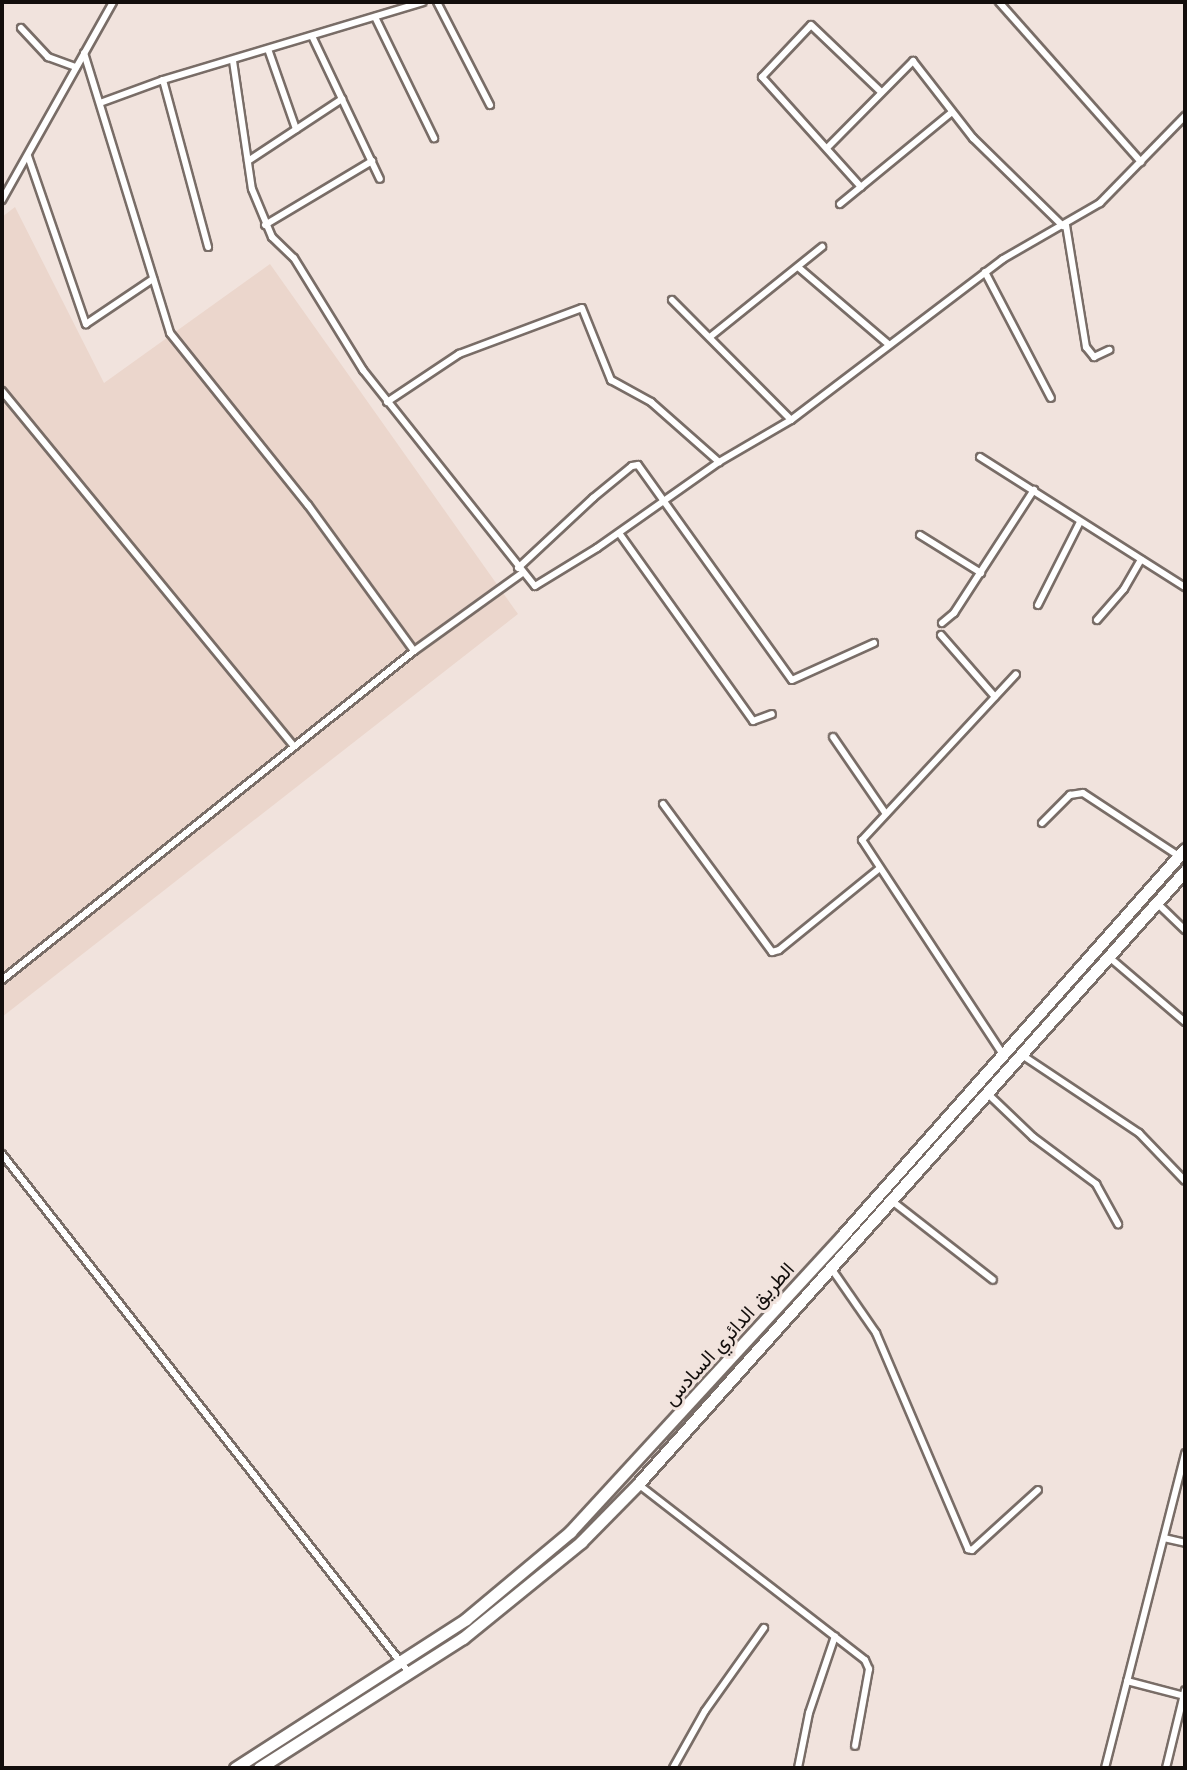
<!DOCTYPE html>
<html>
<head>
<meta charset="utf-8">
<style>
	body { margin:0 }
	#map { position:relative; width:1187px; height:1770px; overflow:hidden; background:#f1e3dd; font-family:Inter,Vazirmatn,sans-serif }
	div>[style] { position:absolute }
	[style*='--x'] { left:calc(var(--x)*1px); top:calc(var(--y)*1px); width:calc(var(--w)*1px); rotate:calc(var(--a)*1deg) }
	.built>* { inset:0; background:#ebd6cc }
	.roads { filter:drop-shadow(2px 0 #796d67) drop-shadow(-2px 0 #796d67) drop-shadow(0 2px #796d67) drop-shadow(0 -2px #796d67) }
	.street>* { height:6px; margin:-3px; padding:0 3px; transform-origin:3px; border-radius:3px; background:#fff }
	.highway>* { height:11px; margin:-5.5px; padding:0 5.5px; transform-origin:5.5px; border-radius:5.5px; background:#fff }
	span { translate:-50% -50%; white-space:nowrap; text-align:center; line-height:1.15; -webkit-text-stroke:6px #f1e3dd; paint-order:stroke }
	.street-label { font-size:20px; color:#130e0c }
	.frame { position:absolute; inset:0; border:4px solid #130e0c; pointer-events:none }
</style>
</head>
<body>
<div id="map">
	<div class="built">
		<div style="clip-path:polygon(15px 207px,104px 383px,270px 264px,518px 614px,2px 1017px,2px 217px)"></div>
	</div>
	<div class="roads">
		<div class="street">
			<div style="--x:437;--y:2;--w:116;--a:62.8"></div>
			<div style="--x:999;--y:2;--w:214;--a:48.4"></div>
			<div style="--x:375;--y:17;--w:135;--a:64"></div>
			<div style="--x:21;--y:28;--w:40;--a:47"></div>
			<div style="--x:48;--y:57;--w:30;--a:20"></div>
			<div style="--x:312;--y:36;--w:158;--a:64.6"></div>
			<div style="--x:268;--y:49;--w:85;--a:70.7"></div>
			<div style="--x:84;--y:53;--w:293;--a:72.9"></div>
			<div style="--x:170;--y:333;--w:221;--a:51.3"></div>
			<div style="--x:308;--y:505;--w:180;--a:54"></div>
			<div style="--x:233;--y:61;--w:129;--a:81.6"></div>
			<div style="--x:252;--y:189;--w:52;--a:67.4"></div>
			<div style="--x:272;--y:237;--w:30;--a:44"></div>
			<div style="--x:294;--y:258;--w:132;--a:58.4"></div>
			<div style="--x:363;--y:370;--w:276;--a:51.5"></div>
			<div style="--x:535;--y:586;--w:73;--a:-31.5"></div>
			<div style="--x:597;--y:548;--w:149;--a:-35.2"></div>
			<div style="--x:719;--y:462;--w:83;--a:-30.3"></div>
			<div style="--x:791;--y:420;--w:266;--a:-37.2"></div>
			<div style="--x:1003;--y:259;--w:112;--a:-30"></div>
			<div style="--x:1100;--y:203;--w:122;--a:-45.7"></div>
			<div style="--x:163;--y:80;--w:173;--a:74.9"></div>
			<div style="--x:100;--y:103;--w:67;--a:-20.1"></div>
			<div style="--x:163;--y:80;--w:271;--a:-16.7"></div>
			<div style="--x:828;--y:147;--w:121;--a:-45.3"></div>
			<div style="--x:913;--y:61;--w:98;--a:52.1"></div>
			<div style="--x:973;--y:138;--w:126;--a:44.4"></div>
			<div style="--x:28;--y:156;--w:178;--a:71"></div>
			<div style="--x:86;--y:324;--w:81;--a:-33.9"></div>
			<div style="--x:248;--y:161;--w:113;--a:-33.4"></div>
			<div style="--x:861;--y:187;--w:148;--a:-132"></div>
			<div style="--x:762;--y:77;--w:71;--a:-46.7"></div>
			<div style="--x:811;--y:25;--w:97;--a:43.7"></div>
			<div style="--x:2;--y:200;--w:227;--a:-60.7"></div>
			<div style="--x:840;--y:204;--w:145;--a:-39.4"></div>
			<div style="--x:265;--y:225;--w:125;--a:-30.9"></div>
			<div style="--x:1066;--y:225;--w:124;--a:80.7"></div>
			<div style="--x:1086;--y:347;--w:13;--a:51"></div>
			<div style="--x:1094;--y:357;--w:17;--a:-25"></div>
			<div style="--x:798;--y:267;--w:118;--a:40.5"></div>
			<div style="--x:985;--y:272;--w:142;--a:62.4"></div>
			<div style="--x:672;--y:300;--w:169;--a:45.2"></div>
			<div style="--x:710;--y:337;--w:144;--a:-38.8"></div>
			<div style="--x:2;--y:391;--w:460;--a:50.6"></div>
			<div style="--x:387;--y:402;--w:87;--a:-33.7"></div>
			<div style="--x:459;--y:354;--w:131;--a:-20.5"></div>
			<div style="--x:582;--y:308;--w:78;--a:68.1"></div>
			<div style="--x:611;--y:380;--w:46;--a:28.8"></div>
			<div style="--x:651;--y:402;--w:91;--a:41.4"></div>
			<div style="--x:980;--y:457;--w:243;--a:32.4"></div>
			<div style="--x:619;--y:533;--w:231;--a:54.5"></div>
			<div style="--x:753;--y:721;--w:20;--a:-20"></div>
			<div style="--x:920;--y:535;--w:72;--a:31.9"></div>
			<div style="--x:518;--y:568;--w:103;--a:-43"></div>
			<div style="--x:593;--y:498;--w:50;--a:-39.4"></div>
			<div style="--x:632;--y:466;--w:6;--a:-9"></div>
			<div style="--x:638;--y:465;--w:264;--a:54.4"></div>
			<div style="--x:792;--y:680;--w:90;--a:-24.3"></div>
			<div style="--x:1038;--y:605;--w:93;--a:-63.2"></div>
			<div style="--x:1097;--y:620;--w:41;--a:-48.9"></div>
			<div style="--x:1124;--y:589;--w:34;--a:-60"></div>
			<div style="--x:942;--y:623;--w:16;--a:-40"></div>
			<div style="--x:954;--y:613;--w:147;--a:-57"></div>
			<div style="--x:941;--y:635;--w:82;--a:48.9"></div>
			<div style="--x:833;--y:737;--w:93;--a:55.5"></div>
			<div style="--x:663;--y:804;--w:184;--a:53.6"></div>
			<div style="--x:772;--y:952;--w:7;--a:-16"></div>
			<div style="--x:779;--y:950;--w:130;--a:-39.1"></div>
			<div style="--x:1042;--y:823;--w:40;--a:-45"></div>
			<div style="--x:1070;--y:795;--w:13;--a:-9"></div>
			<div style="--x:1083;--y:793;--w:115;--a:33.3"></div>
			<div style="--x:1157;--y:903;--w:39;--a:44"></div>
			<div style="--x:1109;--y:957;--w:100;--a:40.5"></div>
			<div style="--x:2;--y:980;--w:527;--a:-38.61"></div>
			<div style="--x:414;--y:651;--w:133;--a:-35.8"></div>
			<div style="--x:1002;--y:1053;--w:255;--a:-123.3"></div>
			<div style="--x:862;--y:840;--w:226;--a:-47.1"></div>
			<div style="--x:1022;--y:1055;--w:141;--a:33.7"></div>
			<div style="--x:1139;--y:1133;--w:66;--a:46.2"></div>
			<div style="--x:987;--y:1093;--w:64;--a:43.7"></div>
			<div style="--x:1033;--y:1137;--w:79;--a:36.7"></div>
			<div style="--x:1096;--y:1184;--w:46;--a:61.2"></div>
			<div style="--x:2;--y:1154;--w:661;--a:51.88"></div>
			<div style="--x:892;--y:1201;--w:128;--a:38"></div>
			<div style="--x:831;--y:1268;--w:79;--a:55.3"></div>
			<div style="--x:876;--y:1333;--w:235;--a:66.9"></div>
			<div style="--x:968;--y:1549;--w:4;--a:14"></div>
			<div style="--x:972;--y:1550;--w:89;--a:-42.3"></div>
			<div style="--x:638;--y:1484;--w:287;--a:37.8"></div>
			<div style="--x:865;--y:1660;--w:10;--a:66"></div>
			<div style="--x:869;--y:1669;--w:78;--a:100.3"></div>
			<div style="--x:1164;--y:1538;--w:22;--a:13"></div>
			<div style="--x:1127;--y:1681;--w:59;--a:14.7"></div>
			<div style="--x:673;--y:1768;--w:65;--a:-60.7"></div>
			<div style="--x:705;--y:1711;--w:102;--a:-54.6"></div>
			<div style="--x:798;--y:1768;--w:56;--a:-78.7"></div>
			<div style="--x:809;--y:1713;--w:81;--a:-71.3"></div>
			<div style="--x:1105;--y:1768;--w:325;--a:-75.7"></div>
			<div style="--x:1166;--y:1768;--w:80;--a:-76.3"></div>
		</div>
		<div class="highway">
			<div style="--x:235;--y:1768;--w:275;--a:-32.8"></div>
			<div style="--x:466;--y:1619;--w:136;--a:-39.9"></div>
			<div style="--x:570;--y:1532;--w:402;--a:-47.4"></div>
			<div style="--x:842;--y:1236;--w:517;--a:-48.45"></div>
			<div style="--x:259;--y:1768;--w:242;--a:-32.5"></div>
			<div style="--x:463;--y:1638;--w:152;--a:-39.1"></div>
			<div style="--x:581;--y:1542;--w:81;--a:-45.5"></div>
			<div style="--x:638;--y:1484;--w:822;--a:-48.26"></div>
		</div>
	</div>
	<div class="street-label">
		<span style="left:729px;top:1334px;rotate:-48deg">الطريق الدائري السادس</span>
	</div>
	<div class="frame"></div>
</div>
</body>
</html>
